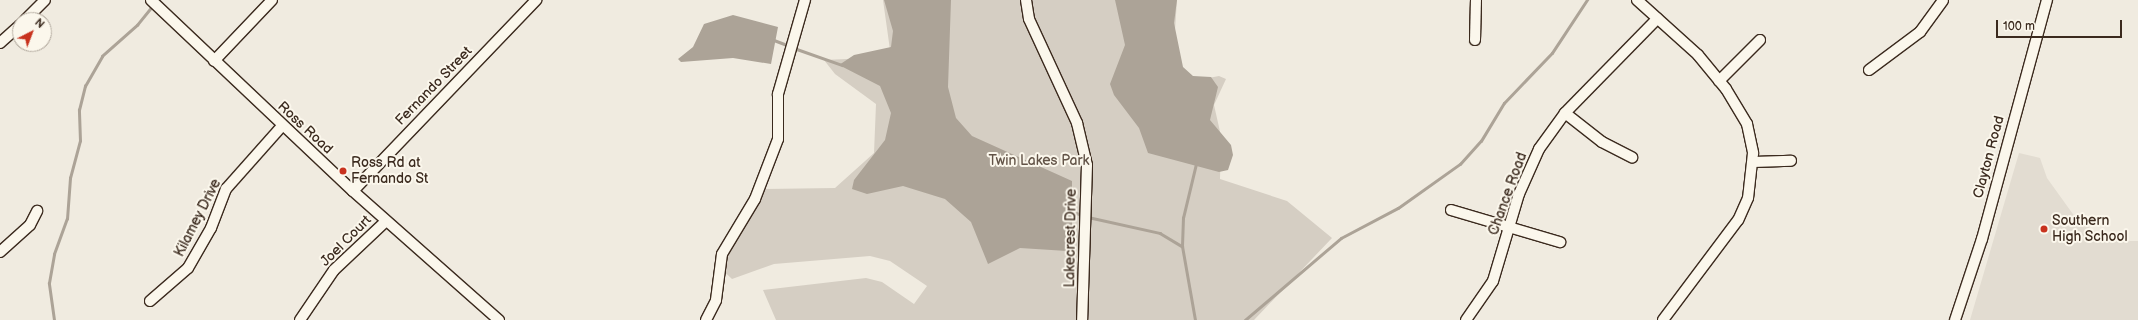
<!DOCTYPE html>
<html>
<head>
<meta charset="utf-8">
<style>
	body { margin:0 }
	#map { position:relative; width:2138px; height:320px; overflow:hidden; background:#f0ebe0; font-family:"Balsamiq Sans",sans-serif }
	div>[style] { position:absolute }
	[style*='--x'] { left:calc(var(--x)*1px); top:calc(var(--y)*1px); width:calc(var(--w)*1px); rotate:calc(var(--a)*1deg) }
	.built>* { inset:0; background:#e2dcd1 }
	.green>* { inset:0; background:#d5cec3 }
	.water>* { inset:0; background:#aca397 }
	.stream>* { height:2.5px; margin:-1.25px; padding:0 1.25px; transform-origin:1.25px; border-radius:1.25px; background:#aca397 }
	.roads { filter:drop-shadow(1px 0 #3b2a1e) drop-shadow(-1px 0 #3b2a1e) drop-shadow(0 1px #3b2a1e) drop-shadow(0 -1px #3b2a1e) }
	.minor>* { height:10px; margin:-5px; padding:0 5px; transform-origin:5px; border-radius:5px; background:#fbf7ec }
	.dots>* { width:11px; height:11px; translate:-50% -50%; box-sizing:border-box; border:2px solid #fbf7ec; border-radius:50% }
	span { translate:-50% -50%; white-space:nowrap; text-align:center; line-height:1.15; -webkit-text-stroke:4px #fbf7ec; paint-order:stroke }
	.street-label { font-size:14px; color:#3b2a1e }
	.park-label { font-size:14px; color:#625347 }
	.poi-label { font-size:14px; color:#3b2a1e }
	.left { translate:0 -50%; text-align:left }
	.north { position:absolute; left:12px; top:12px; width:40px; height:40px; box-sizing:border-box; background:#fbf7ec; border:1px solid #aea59a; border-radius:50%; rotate:42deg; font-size:11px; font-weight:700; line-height:16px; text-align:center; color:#3b2a1e }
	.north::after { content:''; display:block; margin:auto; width:14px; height:18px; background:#c8321e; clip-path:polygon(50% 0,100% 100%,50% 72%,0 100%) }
	.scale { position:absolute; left:1996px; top:20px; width:126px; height:18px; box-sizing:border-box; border:2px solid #3b2a1e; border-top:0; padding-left:5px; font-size:12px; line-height:14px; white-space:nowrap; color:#3b2a1e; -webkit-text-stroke:3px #fbf7ec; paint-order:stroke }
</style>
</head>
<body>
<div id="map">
	<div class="built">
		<div style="clip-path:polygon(2019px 153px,2040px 158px,2047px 178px,2075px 217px,2108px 241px,2138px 241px,2138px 320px,1970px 320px)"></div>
	</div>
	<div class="green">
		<div style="clip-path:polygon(883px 0,1177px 0,1174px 45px,1188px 82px,1219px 76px,1226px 79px,1214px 105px,1221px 136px,1220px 179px,1287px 201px,1332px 238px,1254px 320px,776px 320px,763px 290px,866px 278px,882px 282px,914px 304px,927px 286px,890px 261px,870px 256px,774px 264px,732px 279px,715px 263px,765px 189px,835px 188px,874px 153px,876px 104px,835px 74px,824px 60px,891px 57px)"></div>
	</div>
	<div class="water">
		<div style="clip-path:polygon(884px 0,951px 0,948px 87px,956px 118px,972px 136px,1072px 181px,1072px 239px,1067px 251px,1020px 248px,988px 264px,971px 222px,945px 199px,903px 186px,867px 194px,852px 189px,854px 180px,885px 140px,891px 113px,880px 86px,839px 65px,854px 55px,891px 47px,893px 31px)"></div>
		<div style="clip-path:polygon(1115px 0,1177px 0,1174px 23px,1183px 67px,1193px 76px,1211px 77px,1218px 87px,1210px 120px,1231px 145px,1233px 155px,1228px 170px,1219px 172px,1148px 153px,1139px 128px,1114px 95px,1110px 84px,1125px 45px)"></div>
		<div style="clip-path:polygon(733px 15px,778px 27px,771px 64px,733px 58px,681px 62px,678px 59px,693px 47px,704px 24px)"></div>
	</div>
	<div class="stream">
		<div style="--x:774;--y:40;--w:17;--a:21"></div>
		<div style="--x:794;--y:48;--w:51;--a:19.5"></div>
		<div style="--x:1069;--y:211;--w:15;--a:16"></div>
		<div style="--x:1088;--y:217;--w:74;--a:12.5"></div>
		<div style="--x:1160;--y:233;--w:26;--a:31"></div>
		<div style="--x:54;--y:320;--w:37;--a:-98"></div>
		<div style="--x:49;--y:283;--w:29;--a:-80"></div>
		<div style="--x:54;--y:254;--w:37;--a:-70"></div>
		<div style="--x:67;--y:219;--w:41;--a:-85.8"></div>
		<div style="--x:70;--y:178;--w:38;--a:-75"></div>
		<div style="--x:80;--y:141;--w:31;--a:-92"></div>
		<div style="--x:79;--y:110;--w:25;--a:-76"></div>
		<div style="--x:85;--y:86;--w:34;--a:-60"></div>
		<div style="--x:102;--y:56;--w:47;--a:-41.5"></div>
		<div style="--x:137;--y:25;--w:26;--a:-51"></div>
		<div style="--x:1195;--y:320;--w:75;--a:-100"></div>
		<div style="--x:1182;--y:246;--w:28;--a:-88"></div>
		<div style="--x:1183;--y:218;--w:56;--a:-76.5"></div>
		<div style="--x:1245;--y:320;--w:126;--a:-40.5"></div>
		<div style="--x:1341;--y:238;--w:64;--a:-27.8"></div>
		<div style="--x:1398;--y:208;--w:76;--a:-35.4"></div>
		<div style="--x:1460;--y:164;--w:31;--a:-48"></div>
		<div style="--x:1481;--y:141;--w:44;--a:-58.8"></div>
		<div style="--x:1504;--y:103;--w:69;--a:-46.2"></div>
		<div style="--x:1552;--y:53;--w:64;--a:-56.6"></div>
	</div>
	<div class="roads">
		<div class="minor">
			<div style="--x:151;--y:0;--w:278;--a:43.4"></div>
			<div style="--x:353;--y:191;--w:195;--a:41.5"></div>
			<div style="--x:1026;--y:0;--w:19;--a:81"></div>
			<div style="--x:1029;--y:19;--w:115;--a:65.2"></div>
			<div style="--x:1077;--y:123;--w:43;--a:76.6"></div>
			<div style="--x:1087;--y:165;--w:155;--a:91.8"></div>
			<div style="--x:1637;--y:0;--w:82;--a:42"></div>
			<div style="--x:1698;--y:55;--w:44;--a:50.5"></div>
			<div style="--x:1726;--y:89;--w:41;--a:59"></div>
			<div style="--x:1747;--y:124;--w:30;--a:78"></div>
			<div style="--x:1753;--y:153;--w:45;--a:96.3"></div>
			<div style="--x:1748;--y:198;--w:24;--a:114"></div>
			<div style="--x:1738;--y:220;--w:125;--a:126.9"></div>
			<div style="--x:25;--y:20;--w:28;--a:-45"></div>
			<div style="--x:1475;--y:40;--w:40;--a:-88.6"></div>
			<div style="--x:0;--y:43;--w:27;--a:-42"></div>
			<div style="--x:214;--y:61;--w:84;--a:-46.4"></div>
			<div style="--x:1869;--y:70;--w:64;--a:-36.7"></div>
			<div style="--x:1920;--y:32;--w:39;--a:-54"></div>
			<div style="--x:1719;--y:81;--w:58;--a:-45"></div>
			<div style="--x:1565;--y:113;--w:47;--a:38.1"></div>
			<div style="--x:1602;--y:142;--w:34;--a:27"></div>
			<div style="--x:1753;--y:162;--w:38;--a:-2"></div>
			<div style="--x:353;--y:191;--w:265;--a:-46.2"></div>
			<div style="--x:1451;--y:210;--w:114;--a:16.4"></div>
			<div style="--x:0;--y:252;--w:40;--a:-42"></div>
			<div style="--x:30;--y:225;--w:16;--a:-63"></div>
			<div style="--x:150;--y:301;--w:50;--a:-41"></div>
			<div style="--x:188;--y:268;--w:46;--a:-60.1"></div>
			<div style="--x:211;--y:228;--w:42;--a:-69"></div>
			<div style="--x:226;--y:189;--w:84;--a:-48.4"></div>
			<div style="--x:300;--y:320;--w:60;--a:-55.8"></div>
			<div style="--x:334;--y:270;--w:71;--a:-43.3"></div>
			<div style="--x:706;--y:320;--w:22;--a:-63"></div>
			<div style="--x:716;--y:300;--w:46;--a:-82.6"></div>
			<div style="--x:722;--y:254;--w:64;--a:-59"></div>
			<div style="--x:755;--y:199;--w:64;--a:-69"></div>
			<div style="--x:778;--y:139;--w:45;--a:-90"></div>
			<div style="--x:778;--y:94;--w:98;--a:-74"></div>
			<div style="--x:1466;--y:320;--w:47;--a:-55.3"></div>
			<div style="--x:1493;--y:281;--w:91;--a:-73.4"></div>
			<div style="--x:1519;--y:194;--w:49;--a:-66"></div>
			<div style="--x:1539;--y:149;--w:44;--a:-54.2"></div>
			<div style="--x:1565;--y:113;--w:132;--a:-45.6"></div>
			<div style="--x:1955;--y:320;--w:85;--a:-71.6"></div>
			<div style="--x:1982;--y:239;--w:248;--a:-74.8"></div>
		</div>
	</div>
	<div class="dots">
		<div style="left:343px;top:171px;background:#c8321e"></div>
		<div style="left:2044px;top:229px;background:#c8321e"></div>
	</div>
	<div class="street-label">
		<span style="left:434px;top:86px;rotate:-46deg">Fernando Street</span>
		<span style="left:305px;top:128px;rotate:43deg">Ross Road</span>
		<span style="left:1989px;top:157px;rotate:-75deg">Clayton Road</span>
		<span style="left:1508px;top:194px;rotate:-70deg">Chance Road</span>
		<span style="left:198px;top:218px;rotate:-63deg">Kilamey Drive</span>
		<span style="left:1071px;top:238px;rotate:-89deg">Lakecrest Drive</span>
		<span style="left:346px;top:241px;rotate:-45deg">Joel Court</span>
	</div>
	<div class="park-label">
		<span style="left:1039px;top:161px">Twin Lakes Park</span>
	</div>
	<div class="poi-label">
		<span class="left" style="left:351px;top:171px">Ross Rd at<br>Fernando St</span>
		<span class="left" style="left:2052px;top:229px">Southern<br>High School</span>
	</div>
	<div class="north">N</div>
	<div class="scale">100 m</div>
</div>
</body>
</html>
